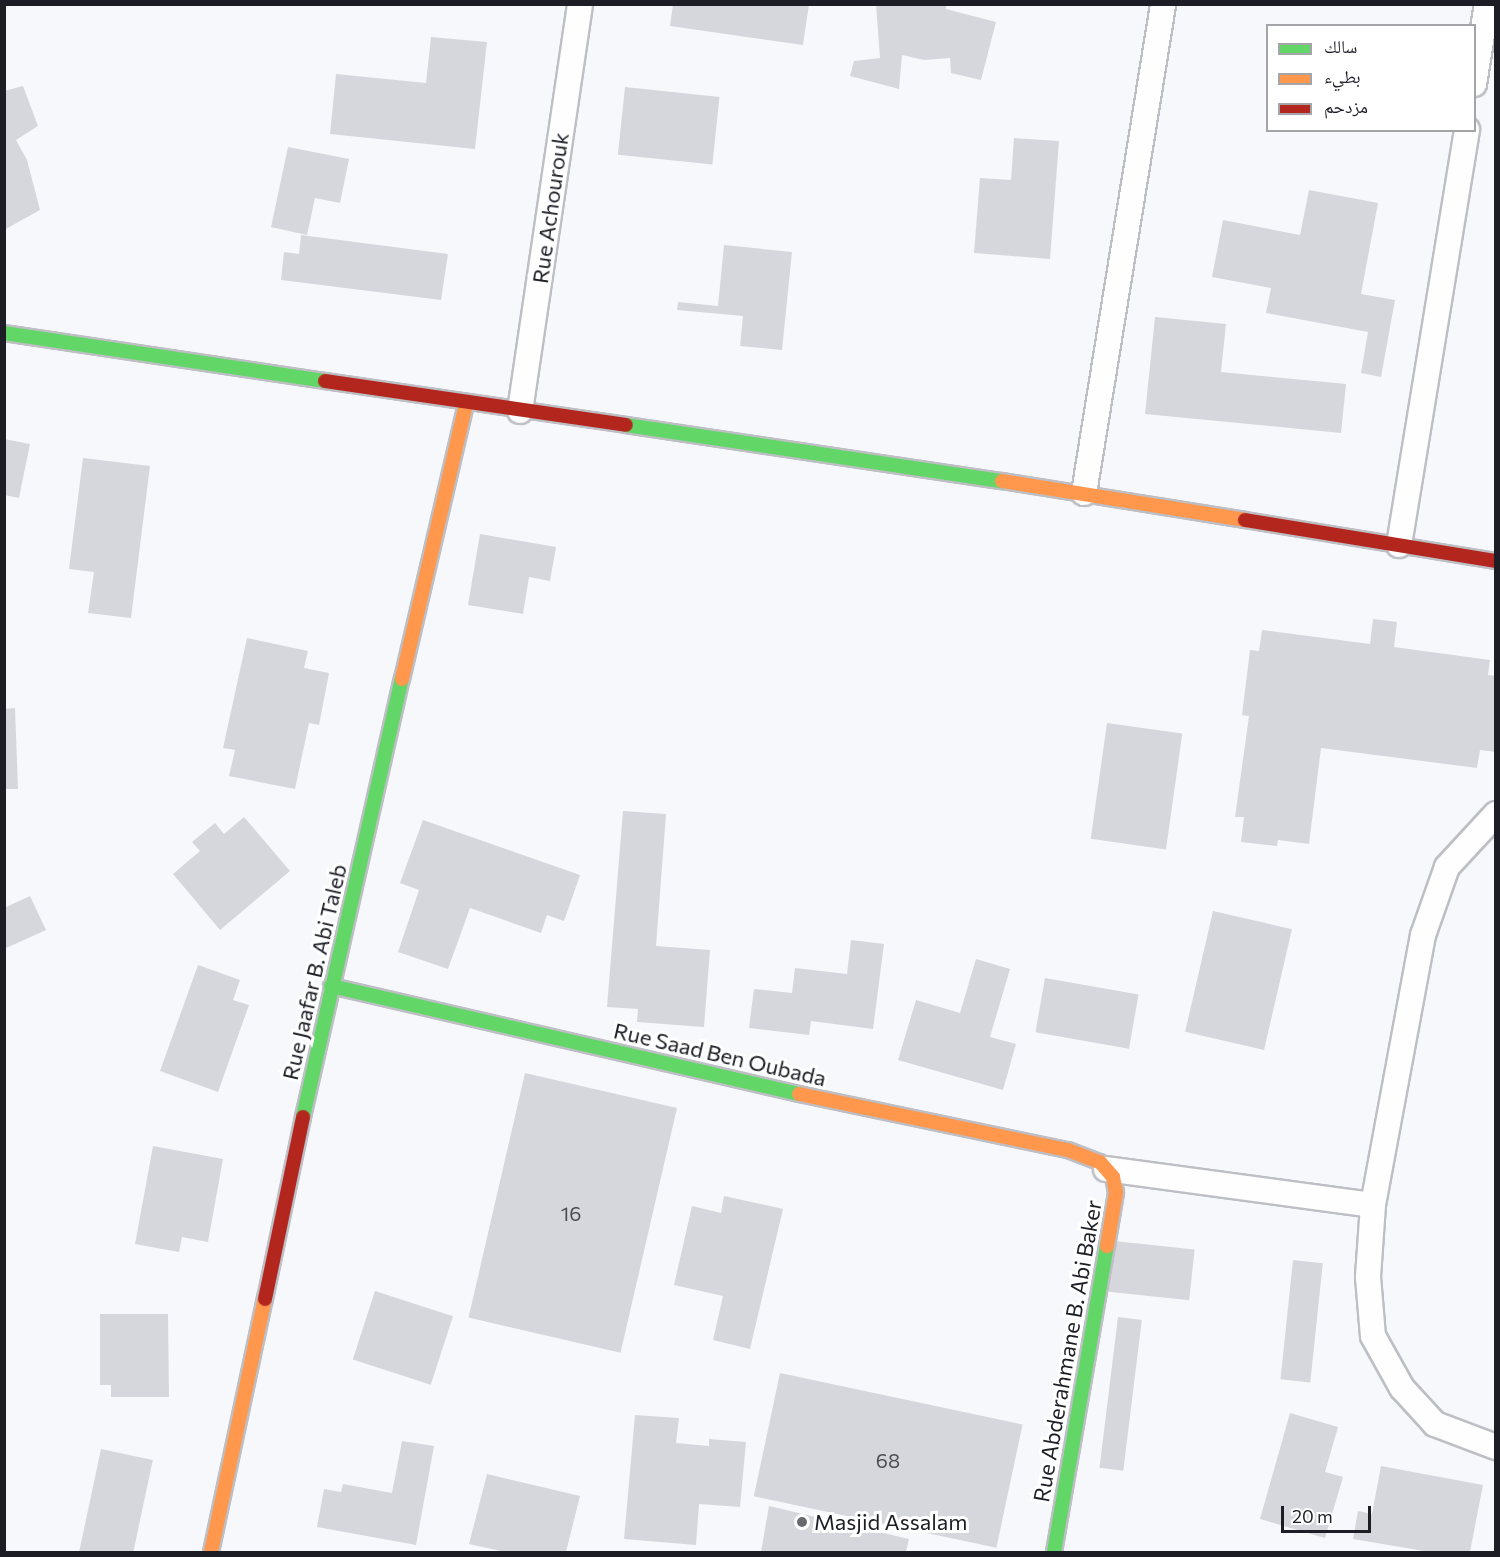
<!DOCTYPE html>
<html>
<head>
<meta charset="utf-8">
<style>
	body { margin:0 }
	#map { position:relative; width:1500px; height:1557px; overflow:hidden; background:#f7f8fb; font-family:Commissioner,"Noto Naskh Arabic",sans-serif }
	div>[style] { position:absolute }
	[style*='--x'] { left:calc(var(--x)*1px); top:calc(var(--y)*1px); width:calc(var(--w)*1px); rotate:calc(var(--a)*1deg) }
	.building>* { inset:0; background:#d6d7dc; transform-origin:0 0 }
	.roads { filter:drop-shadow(2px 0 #bebfc5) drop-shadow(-2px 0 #bebfc5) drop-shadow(0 2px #bebfc5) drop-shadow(0 -2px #bebfc5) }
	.street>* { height:24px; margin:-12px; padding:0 12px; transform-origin:12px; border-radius:12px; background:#fefefe }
	.fast>* { height:14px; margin:-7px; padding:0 7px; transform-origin:7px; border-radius:7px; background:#63d668 }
	.slow>* { height:14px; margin:-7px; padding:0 7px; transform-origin:7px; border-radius:7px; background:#ff974d }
	.jam>* { height:14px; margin:-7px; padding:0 7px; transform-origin:7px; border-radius:7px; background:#b3261e }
	.dots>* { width:16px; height:16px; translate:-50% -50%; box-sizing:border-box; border:3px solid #fff; border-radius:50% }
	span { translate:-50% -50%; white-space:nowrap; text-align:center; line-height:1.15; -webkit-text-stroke:6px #fff; paint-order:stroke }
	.number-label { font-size:20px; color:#4a4c53 }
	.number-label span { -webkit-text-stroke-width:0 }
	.street-label { font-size:22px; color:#1c1d25 }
	.poi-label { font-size:22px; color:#1c1d25 }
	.left { translate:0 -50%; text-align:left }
	.frame { position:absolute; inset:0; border:6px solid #1c1d25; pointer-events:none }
	.legend { position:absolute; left:1266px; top:24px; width:210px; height:108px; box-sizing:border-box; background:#fff; border:2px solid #a4a5a8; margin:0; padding:8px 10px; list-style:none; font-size:18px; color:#1c1d25 }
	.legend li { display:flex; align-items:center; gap:12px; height:30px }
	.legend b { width:30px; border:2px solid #a4a5a8 }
	.scale { position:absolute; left:1281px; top:1506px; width:90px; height:27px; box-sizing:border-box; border:3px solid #1c1d25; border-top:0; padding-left:8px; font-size:18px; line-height:21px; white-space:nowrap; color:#1c1d25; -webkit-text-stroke:4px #fff; paint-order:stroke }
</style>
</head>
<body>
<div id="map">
	<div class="building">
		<div style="clip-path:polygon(673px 4px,809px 4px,803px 45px,670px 26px)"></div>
		<div style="clip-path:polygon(876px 4px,946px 4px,946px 9px,996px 22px,981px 80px,951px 73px,950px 58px,924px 60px,902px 55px,899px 89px,850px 76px,854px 61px,880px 58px)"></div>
		<div style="clip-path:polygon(431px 37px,487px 42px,475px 149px,330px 134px,336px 74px,426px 83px)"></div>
		<div style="clip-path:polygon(23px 86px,38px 126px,16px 140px,27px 160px,40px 210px,4px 230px,4px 91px)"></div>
		<div style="left:625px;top:87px;width:95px;height:68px;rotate:6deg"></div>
		<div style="clip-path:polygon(1014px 138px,1059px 141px,1050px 259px,974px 253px,980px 178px,1011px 180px)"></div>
		<div style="clip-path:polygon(288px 147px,349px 159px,340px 203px,315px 198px,307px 235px,271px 227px)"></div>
		<div style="clip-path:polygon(1309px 190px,1378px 203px,1361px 294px,1395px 300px,1381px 377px,1361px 373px,1368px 332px,1266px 313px,1271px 288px,1212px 277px,1223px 220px,1300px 235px)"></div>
		<div style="clip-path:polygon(301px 235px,448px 254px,441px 300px,281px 280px,284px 252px,299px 254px)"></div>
		<div style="clip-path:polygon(724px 245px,792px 252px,782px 350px,740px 346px,743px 316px,677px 310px,678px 302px,718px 306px)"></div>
		<div style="clip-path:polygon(1155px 317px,1226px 324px,1221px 372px,1346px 384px,1341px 433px,1145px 414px)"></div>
		<div style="clip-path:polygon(4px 439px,30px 444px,19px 498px,4px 495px)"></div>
		<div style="clip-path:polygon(83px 458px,150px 466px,131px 618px,88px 613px,94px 572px,69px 569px)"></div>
		<div style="clip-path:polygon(480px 534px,556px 547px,550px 581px,529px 577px,523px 614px,468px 605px)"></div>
		<div style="clip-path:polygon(1373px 619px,1397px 622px,1394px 647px,1490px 660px,1488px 675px,1496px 676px,1496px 752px,1480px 750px,1477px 768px,1321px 748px,1309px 844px,1278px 840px,1277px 846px,1241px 842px,1244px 817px,1235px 817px,1249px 716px,1242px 715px,1250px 650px,1259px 651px,1262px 630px,1370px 644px)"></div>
		<div style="clip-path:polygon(247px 638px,308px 651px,304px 668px,329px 673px,319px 725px,309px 723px,295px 789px,229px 776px,235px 750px,223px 748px)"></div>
		<div style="clip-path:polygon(15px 708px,18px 789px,4px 789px,4px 709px)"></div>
		<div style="left:1107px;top:723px;width:76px;height:117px;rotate:8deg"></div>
		<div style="clip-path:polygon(623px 811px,666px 814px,656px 946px,710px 950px,704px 1027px,637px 1022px,638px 1009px,607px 1007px)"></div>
		<div style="clip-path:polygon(244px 817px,290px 871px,220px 930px,173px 874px,200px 851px,192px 842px,215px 823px,224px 834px)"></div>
		<div style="clip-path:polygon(423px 820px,580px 875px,564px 921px,547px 915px,541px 933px,470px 908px,448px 969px,398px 952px,419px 890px,400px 883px)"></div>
		<div style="clip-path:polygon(30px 896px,46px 930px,4px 949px,4px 908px)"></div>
		<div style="left:1213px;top:911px;width:81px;height:124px;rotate:13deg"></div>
		<div style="clip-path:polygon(851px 940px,884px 944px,873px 1029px,811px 1021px,809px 1035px,749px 1028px,754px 989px,792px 993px,795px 968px,847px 974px)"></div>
		<div style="clip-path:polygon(976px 959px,1010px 969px,990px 1037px,1016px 1044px,1003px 1090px,898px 1060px,916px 1000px,960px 1013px)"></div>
		<div style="clip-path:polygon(198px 965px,240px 980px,233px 1000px,249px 1005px,218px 1092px,160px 1071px)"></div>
		<div style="left:1045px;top:978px;width:95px;height:55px;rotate:10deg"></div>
		<div style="left:525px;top:1073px;width:156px;height:251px;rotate:13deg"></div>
		<div style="clip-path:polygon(153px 1146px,223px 1159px,208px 1242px,182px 1237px,179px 1252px,135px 1244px)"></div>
		<div style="clip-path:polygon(724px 1196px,783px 1209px,750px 1349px,713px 1340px,723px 1296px,674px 1285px,692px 1206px,721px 1213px)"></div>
		<div style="left:1114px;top:1241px;width:81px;height:51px;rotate:6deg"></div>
		<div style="left:1293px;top:1260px;width:30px;height:120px;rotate:6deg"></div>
		<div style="left:375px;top:1291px;width:82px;height:72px;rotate:18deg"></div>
		<div style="clip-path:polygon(100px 1314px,168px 1314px,169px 1397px,111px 1397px,111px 1385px,100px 1385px)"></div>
		<div style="left:1118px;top:1317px;width:24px;height:152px;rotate:7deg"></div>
		<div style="left:780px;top:1373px;width:248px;height:126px;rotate:12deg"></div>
		<div style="clip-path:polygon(1290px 1413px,1338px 1427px,1325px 1472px,1343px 1477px,1325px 1538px,1260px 1519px)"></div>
		<div style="clip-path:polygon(635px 1415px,679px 1418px,676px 1443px,709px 1446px,709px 1439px,746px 1442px,740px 1507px,699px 1504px,696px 1545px,624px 1539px)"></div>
		<div style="clip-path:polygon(402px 1441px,434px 1446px,416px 1545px,317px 1527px,324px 1489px,341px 1492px,343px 1484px,392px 1493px)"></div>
		<div style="left:101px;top:1449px;width:53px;height:105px;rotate:12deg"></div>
		<div style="clip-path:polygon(1381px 1466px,1483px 1485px,1470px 1552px,1430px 1552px,1353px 1539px,1358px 1511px,1372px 1514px)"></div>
		<div style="clip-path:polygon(487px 1474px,580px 1496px,566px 1552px,505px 1552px,469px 1544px)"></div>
		<div style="clip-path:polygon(769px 1506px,909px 1539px,906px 1552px,761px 1552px)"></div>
	</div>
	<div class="roads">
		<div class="street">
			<div style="--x:1474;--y:84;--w:81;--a:-80.8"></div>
			<div style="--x:520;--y:411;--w:411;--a:-81.6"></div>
			<div style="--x:1084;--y:493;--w:495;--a:-80.8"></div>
			<div style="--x:1399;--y:545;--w:421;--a:-80.7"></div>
			<div style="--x:1496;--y:814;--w:72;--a:132.8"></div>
			<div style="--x:1447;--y:867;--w:72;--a:109.4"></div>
			<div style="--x:1423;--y:935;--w:275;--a:100.5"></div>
			<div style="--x:1373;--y:1205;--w:72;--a:94"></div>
			<div style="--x:1368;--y:1277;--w:59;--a:85.2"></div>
			<div style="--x:1373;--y:1336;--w:60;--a:60.9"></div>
			<div style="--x:1402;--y:1388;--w:49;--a:47.5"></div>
			<div style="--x:1435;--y:1424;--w:65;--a:20.7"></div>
			<div style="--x:1106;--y:1169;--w:269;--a:7.7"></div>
		</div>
		<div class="fast">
			<div style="--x:4;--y:333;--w:325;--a:8.5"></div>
			<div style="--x:626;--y:425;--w:380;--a:8.5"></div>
			<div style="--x:331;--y:986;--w:480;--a:13"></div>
			<div style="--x:303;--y:1117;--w:449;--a:-77.3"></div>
			<div style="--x:1054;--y:1552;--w:311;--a:-80.2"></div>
		</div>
		<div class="slow">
			<div style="--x:1002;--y:481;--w:246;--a:9.1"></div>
			<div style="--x:402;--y:679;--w:283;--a:-76.9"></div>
			<div style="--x:799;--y:1094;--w:275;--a:11.8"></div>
			<div style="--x:1068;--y:1150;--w:34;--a:21"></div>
			<div style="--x:1100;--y:1162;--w:20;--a:49"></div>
			<div style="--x:1113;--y:1177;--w:16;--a:79"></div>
			<div style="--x:1116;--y:1193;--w:54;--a:99.6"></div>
			<div style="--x:211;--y:1552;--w:259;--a:-78"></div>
		</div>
		<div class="jam">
			<div style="--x:325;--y:381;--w:304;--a:8.3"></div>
			<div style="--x:1245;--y:520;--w:254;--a:9.3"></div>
			<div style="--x:265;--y:1299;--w:186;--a:-78.2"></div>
		</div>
	</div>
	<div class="dots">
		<div style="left:802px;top:1522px;background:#696a70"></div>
	</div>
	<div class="number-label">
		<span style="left:571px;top:1213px">16</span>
		<span style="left:888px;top:1460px">68</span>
	</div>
	<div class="street-label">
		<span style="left:550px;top:208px;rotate:-82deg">Rue Achourouk</span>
		<span style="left:314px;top:972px;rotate:-77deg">Rue Jaafar B. Abi Taleb</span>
		<span style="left:720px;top:1054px;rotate:13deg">Rue Saad Ben Oubada</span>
		<span style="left:1067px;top:1351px;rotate:-80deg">Rue Abderahmane B. Abi Baker</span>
	</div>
	<div class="poi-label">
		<span class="left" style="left:814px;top:1522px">Masjid Assalam</span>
	</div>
	<div class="frame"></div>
	<ul class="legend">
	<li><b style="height:8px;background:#63d668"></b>سالك</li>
	<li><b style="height:8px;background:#ff974d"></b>بطيء</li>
	<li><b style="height:8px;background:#b3261e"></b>مزدحم</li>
	</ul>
	<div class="scale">20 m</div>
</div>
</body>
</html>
